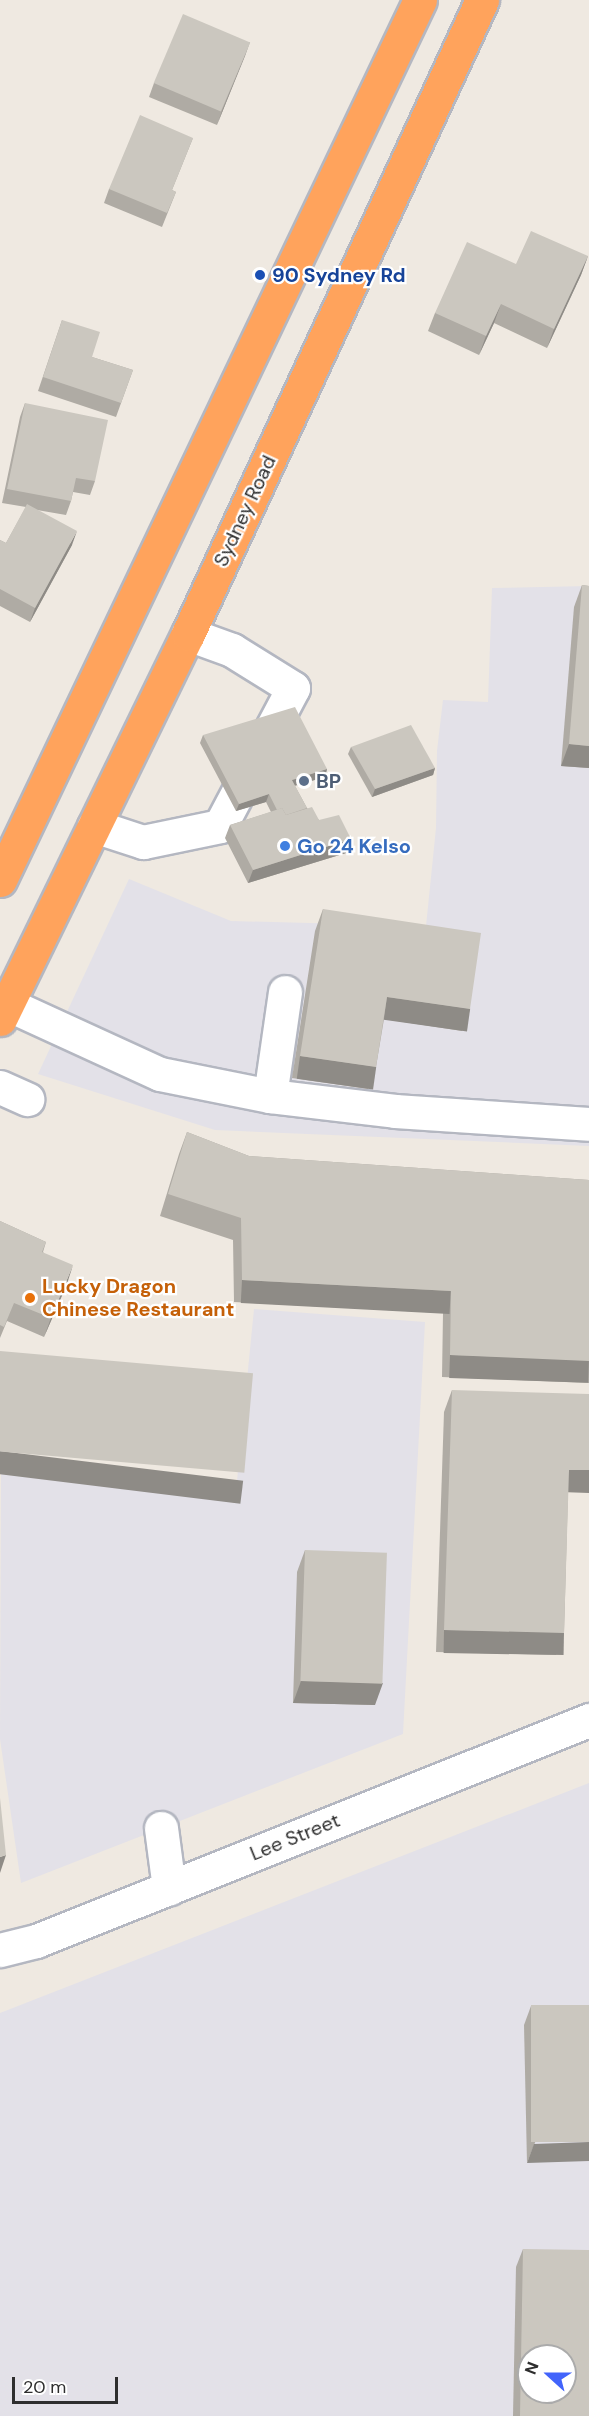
<!DOCTYPE html>
<html>
<head>
<meta charset="utf-8">
<style>
	body { margin:0 }
	#map { position:relative; width:589px; height:2416px; overflow:hidden; background:#efe9e1; font-family:"DM Sans",sans-serif }
	div>[style] { position:absolute }
	[style*='--x'] { left:calc(var(--x)*1px); top:calc(var(--y)*1px); width:calc(var(--w)*1px); rotate:calc(var(--a)*1deg) }
	.industrial>* { inset:0; background:#e3e1e8 }
	.roads { filter:drop-shadow(2px 0 #b4b7c1) drop-shadow(-2px 0 #b4b7c1) drop-shadow(0 2px #b4b7c1) drop-shadow(0 -2px #b4b7c1) }
	.minor>* { height:33px; margin:-16.5px; padding:0 16.5px; transform-origin:16.5px; border-radius:16.5px; background:#fff }
	.highway>* { height:33px; margin:-16.5px; padding:0 16.5px; transform-origin:16.5px; border-radius:16.5px; background:#ffa35c }
	.wall>* { inset:0; background:#afaba4 }
	.shaded-wall>* { inset:0; background:#8e8b86; transform-origin:0 0 }
	.building>* { inset:0; background:#cbc7bf; transform-origin:0 0 }
	.dots>* { width:16px; height:16px; translate:-50% -50%; box-sizing:border-box; border:3px solid #fff; border-radius:50% }
	span { translate:-50% -50%; white-space:nowrap; text-align:center; line-height:1.15; -webkit-text-stroke:4.5px #fff; paint-order:stroke }
	.transit-label { font-size:20px; color:#164399; font-weight:700 }
	.left { translate:0 -50%; text-align:left }
	.street-label { font-size:20px; color:#2e2e2e }
	.service-label { font-size:20px; color:#4e5e75; font-weight:700 }
	.shop-label { font-size:20px; color:#366cbe; font-weight:700 }
	.food-label { font-size:20px; color:#c56008; font-weight:700 }
	.north { position:absolute; left:517px; top:2344px; width:60px; height:60px; box-sizing:border-box; background:#fff; border:2px solid #ababab; border-radius:50%; rotate:291deg; font-size:16px; font-weight:700; line-height:24px; text-align:center; color:#2e2e2e }
	.north::after { content:''; display:block; margin:auto; width:21px; height:27px; background:#4264fb; clip-path:polygon(50% 0,100% 100%,50% 72%,0 100%) }
	.scale { position:absolute; left:12px; top:2377px; width:106px; height:27px; box-sizing:border-box; border:3px solid #2e2e2e; border-top:0; padding-left:8px; font-size:18px; line-height:21px; white-space:nowrap; color:#2e2e2e; -webkit-text-stroke:4px #fff; paint-order:stroke }
</style>
</head>
<body>
<div id="map">
	<div class="industrial">
		<div style="clip-path:polygon(589px 586px,589px 1146px,215px 1130px,38px 1074px,129px 879px,231px 921px,347px 924px,425px 936px,436px 828px,437px 751px,443px 700px,488px 702px,492px 588px)"></div>
		<div style="clip-path:polygon(254px 1309px,425px 1322px,403px 1734px,21px 1883px,0 1739px,1px 1474px,235px 1501px)"></div>
		<div style="clip-path:polygon(evenodd,589px 1783px,589px 2416px,0 2416px,0 2013px,589px 1783px,529px 2356px,565px 2356px,565px 2392px,529px 2392px,529px 2356px)"></div>
	</div>
	<div class="roads">
		<div class="minor">
			<div style="--x:94;--y:826;--w:52;--a:18.1"></div>
			<div style="--x:143;--y:842;--w:79;--a:-11.7"></div>
			<div style="--x:220;--y:826;--w:156;--a:-62.1"></div>
			<div style="--x:293;--y:688;--w:72;--a:-148.1"></div>
			<div style="--x:232;--y:650;--w:47;--a:-160"></div>
			<div style="--x:7;--y:1004;--w:168;--a:24.6"></div>
			<div style="--x:160;--y:1074;--w:112;--a:11.3"></div>
			<div style="--x:270;--y:1096;--w:126;--a:6.8"></div>
			<div style="--x:395;--y:1111;--w:194;--a:3.8"></div>
			<div style="--x:0;--y:1087;--w:30;--a:24"></div>
			<div style="--x:270;--y:1096;--w:105;--a:-81.8"></div>
			<div style="--x:161;--y:1828;--w:61;--a:82.4"></div>
			<div style="--x:0;--y:1950;--w:37;--a:-14"></div>
			<div style="--x:36;--y:1941;--w:596;--a:-21.78"></div>
		</div>
		<div class="highway">
			<div style="--x:0;--y:880;--w:975;--a:-64.49"></div>
			<div style="--x:0;--y:1019;--w:428;--a:-64"></div>
			<div style="--x:188;--y:634;--w:699;--a:-65.12"></div>
		</div>
	</div>
	<div class="wall">
		<div style="clip-path:polygon(250px 42px,217px 125px,149px 97px,154px 83px)"></div>
		<div style="clip-path:polygon(193px 138px,172px 190px,176px 192px,162px 227px,104px 203px,109px 189px)"></div>
		<div style="clip-path:polygon(588px 256px,581px 275px,547px 348px,494px 323px,479px 355px,428px 331px,435px 313px,516px 264px)"></div>
		<div style="clip-path:polygon(62px 320px,92px 357px,133px 370px,116px 417px,38px 391px)"></div>
		<div style="clip-path:polygon(25px 403px,95px 481px,90px 495px,73px 492px,71px 501px,66px 515px,37px 510px,72px 545px,30px 622px,0 606px,0 540px,6px 543px,26px 507px,2px 503px,20px 417px)"></div>
		<div style="clip-path:polygon(582px 585px,589px 586px,589px 768px,561px 766px,574px 607px)"></div>
		<div style="clip-path:polygon(203px 735px,327px 769px,325px 777px,295px 786px,307px 808px,319px 820px,346px 853px,248px 883px,225px 838px,230px 825px,271px 812px,266px 802px,236px 811px,200px 743px)"></div>
		<div style="clip-path:polygon(351px 747px,435px 768px,433px 775px,372px 797px,348px 754px)"></div>
		<div style="clip-path:polygon(323px 909px,470px 1009px,462px 1031px,384px 1019px,376px 1067px,368px 1089px,292px 1078px,315px 931px)"></div>
		<div style="clip-path:polygon(187px 1132px,249px 1156px,589px 1180px,589px 1383px,442px 1377px,443px 1313px,234px 1302px,233px 1240px,160px 1216px,179px 1154px)"></div>
		<div style="clip-path:polygon(0 1221px,46px 1242px,43px 1252px,67px 1284px,44px 1337px,7px 1321px,0 1338px)"></div>
		<div style="clip-path:polygon(452px 1390px,568px 1492px,564px 1633px,556px 1655px,436px 1652px,444px 1412px)"></div>
		<div style="clip-path:polygon(305px 1550px,375px 1705px,293px 1703px,297px 1572px)"></div>
		<div style="clip-path:polygon(589px 2005px,527px 2163px,524px 2025px,531px 2006px)"></div>
		<div style="clip-path:polygon(523px 2249px,589px 2416px,513px 2416px,516px 2267px)"></div>
	</div>
	<div class="shaded-wall">
		<div style="clip-path:polygon(250px 42px,245px 56px,217px 125px,222px 111px)"></div>
		<div style="clip-path:polygon(588px 256px,581px 275px,547px 348px,554px 329px)"></div>
		<div style="clip-path:polygon(501px 304px,494px 323px,479px 355px,486px 336px)"></div>
		<div style="clip-path:polygon(77px 531px,72px 545px,30px 622px,35px 608px)"></div>
		<div style="clip-path:polygon(569px 744px,589px 746px,589px 768px,561px 766px)"></div>
		<div style="clip-path:polygon(435px 768px,433px 775px,372px 797px,375px 789px)"></div>
		<div style="clip-path:polygon(327px 769px,325px 777px,289px 787px,292px 780px)"></div>
		<div style="clip-path:polygon(269px 794px,266px 802px,236px 811px,239px 804px)"></div>
		<div style="clip-path:polygon(351px 839px,346px 853px,248px 883px,253px 870px)"></div>
		<div style="left:387px;top:997px;width:84px;height:23px;rotate:8deg"></div>
		<div style="left:300px;top:1056px;width:77px;height:23px;rotate:8deg"></div>
		<div style="clip-path:polygon(73px 1265px,67px 1284px,44px 1337px,51px 1318px)"></div>
		<div style="left:242px;top:1280px;width:209px;height:23px;rotate:3deg"></div>
		<div style="left:450px;top:1355px;width:139px;height:23px;rotate:2deg"></div>
		<div style="left:0;top:1451px;width:245px;height:23px;rotate:7deg"></div>
		<div style="clip-path:polygon(569px 1470px,589px 1470px,589px 1493px,561px 1492px)"></div>
		<div style="left:444px;top:1630px;width:120px;height:23px;rotate:1deg"></div>
		<div style="clip-path:polygon(301px 1681px,383px 1683px,375px 1705px,293px 1703px)"></div>
		<div style="clip-path:polygon(6px 1855px,0 1873px,0 1857px)"></div>
		<div style="clip-path:polygon(589px 2142px,589px 2161px,527px 2163px,534px 2144px)"></div>
	</div>
	<div class="building">
		<div style="left:183px;top:14px;width:73px;height:75px;rotate:23deg"></div>
		<div style="clip-path:polygon(140px 115px,193px 138px,172px 190px,176px 192px,167px 213px,109px 189px)"></div>
		<div style="clip-path:polygon(531px 231px,588px 256px,554px 329px,501px 304px,486px 336px,435px 313px,467px 242px,516px 264px)"></div>
		<div style="clip-path:polygon(62px 320px,100px 332px,92px 357px,133px 370px,121px 403px,43px 377px)"></div>
		<div style="clip-path:polygon(25px 403px,108px 420px,95px 481px,76px 478px,71px 501px,7px 489px)"></div>
		<div style="clip-path:polygon(27px 504px,77px 531px,35px 608px,0 589px,0 540px,6px 543px)"></div>
		<div style="clip-path:polygon(582px 585px,589px 586px,589px 746px,569px 744px)"></div>
		<div style="clip-path:polygon(295px 707px,327px 769px,292px 780px,307px 808px,286px 815px,282px 808px,277px 810px,269px 794px,239px 804px,203px 735px)"></div>
		<div style="clip-path:polygon(411px 725px,435px 768px,375px 789px,351px 747px)"></div>
		<div style="clip-path:polygon(312px 807px,319px 820px,339px 815px,351px 839px,253px 870px,230px 825px,282px 808px,286px 815px)"></div>
		<div style="clip-path:polygon(323px 909px,481px 933px,470px 1009px,387px 997px,376px 1067px,300px 1056px)"></div>
		<div style="clip-path:polygon(187px 1132px,249px 1156px,589px 1180px,589px 1361px,450px 1355px,451px 1291px,242px 1280px,241px 1218px,168px 1194px)"></div>
		<div style="clip-path:polygon(0 1221px,46px 1242px,42px 1252px,73px 1265px,51px 1318px,14px 1303px,4px 1327px,0 1325px)"></div>
		<div style="left:0;top:1351px;width:254px;height:100px;rotate:5deg"></div>
		<div style="clip-path:polygon(452px 1390px,589px 1394px,589px 1470px,569px 1470px,564px 1633px,444px 1630px)"></div>
		<div style="left:305px;top:1550px;width:82px;height:131px;rotate:2deg"></div>
		<div style="clip-path:polygon(0 1798px,6px 1855px,0 1857px)"></div>
		<div style="left:589px;top:2005px;width:137px;height:58px;rotate:90deg"></div>
		<div style="clip-path:polygon(evenodd,523px 2249px,589px 2250px,589px 2416px,520px 2416px,523px 2249px,529px 2356px,565px 2356px,565px 2392px,529px 2392px,529px 2356px)"></div>
	</div>
	<div class="dots">
		<div style="left:260px;top:275px;background:#1a4fb4"></div>
		<div style="left:304px;top:781px;background:#5c6f8a"></div>
		<div style="left:285px;top:846px;background:#3f7fe0"></div>
		<div style="left:30px;top:1298px;background:#e8710a"></div>
	</div>
	<div class="transit-label">
		<span class="left" style="left:272px;top:275px">90 Sydney Rd</span>
	</div>
	<div class="street-label">
		<span style="left:245px;top:511px;rotate:-65deg">Sydney Road</span>
		<span style="left:295px;top:1837px;rotate:-22deg">Lee Street</span>
	</div>
	<div class="service-label">
		<span class="left" style="left:316px;top:781px">BP</span>
	</div>
	<div class="shop-label">
		<span class="left" style="left:297px;top:846px">Go 24 Kelso</span>
	</div>
	<div class="food-label">
		<span class="left" style="left:42px;top:1298px">Lucky Dragon<br>Chinese Restaurant</span>
	</div>
	<div class="north">N</div>
	<div class="scale">20 m</div>
</div>
</body>
</html>
